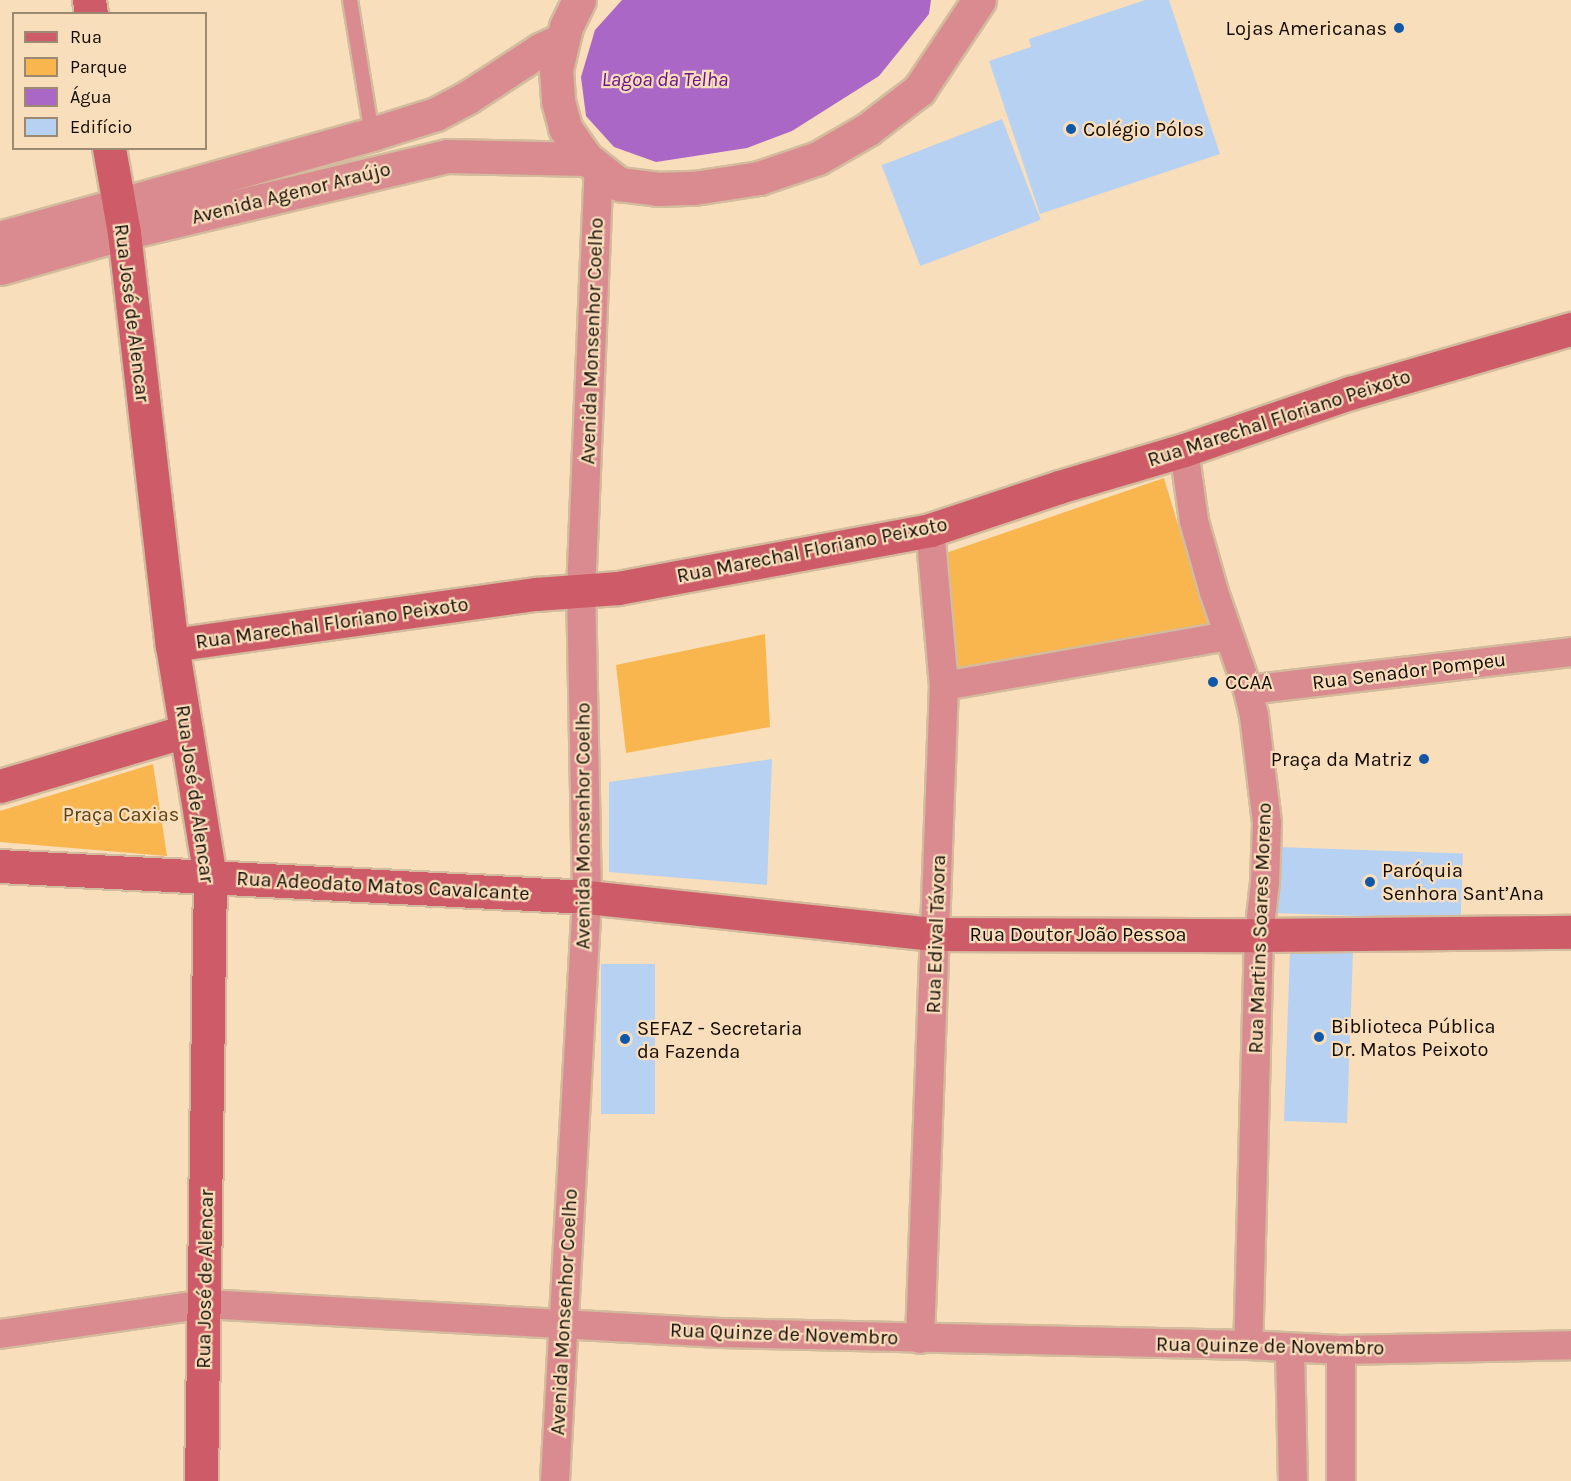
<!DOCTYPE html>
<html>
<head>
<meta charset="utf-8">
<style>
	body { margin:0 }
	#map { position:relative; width:1571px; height:1481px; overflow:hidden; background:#f8debb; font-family:Karla,sans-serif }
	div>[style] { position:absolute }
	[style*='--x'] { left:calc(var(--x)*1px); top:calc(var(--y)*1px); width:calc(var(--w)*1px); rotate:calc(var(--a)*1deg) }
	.green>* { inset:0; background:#f9b64e }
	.water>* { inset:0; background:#aa67c6 }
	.building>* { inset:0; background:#b7d1f2; transform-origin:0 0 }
	.roads { filter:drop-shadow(2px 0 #d3bc9d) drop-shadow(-2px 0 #d3bc9d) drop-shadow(0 2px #d3bc9d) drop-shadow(0 -2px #d3bc9d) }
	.service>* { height:14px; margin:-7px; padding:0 7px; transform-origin:7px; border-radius:7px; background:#d98b90 }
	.minor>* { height:28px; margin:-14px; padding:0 14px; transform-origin:14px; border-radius:14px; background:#d98b90 }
	.tertiary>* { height:33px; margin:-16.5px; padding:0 16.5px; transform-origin:16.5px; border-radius:16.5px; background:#d98b90 }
	.secondary>* { height:33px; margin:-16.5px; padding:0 16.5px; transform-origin:16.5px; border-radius:16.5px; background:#ce5b68 }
	.dots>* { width:16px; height:16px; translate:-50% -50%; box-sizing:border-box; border:3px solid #f8debb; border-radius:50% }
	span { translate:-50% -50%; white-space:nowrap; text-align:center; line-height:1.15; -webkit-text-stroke:4.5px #f8debb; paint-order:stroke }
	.poi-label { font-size:20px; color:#120901 }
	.right { translate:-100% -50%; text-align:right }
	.left { translate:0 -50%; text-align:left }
	.street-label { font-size:20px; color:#120901 }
	.park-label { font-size:20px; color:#5d4111 }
	.water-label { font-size:21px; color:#6e148b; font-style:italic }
	.legend { position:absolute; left:12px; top:12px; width:195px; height:138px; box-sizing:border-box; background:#f8debb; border:2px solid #9c8971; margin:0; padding:8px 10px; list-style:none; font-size:18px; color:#120901 }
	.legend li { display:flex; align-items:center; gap:12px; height:30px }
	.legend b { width:30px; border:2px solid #9c8971 }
</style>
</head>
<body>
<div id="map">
	<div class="green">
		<div style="clip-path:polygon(1164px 478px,1209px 629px,957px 676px,943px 554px)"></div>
		<div style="clip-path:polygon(765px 634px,770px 727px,626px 753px,616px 665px)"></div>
		<div style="clip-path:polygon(153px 764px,167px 856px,0 842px,0 811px)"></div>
	</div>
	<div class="water">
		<div style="clip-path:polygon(622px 0,931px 0,929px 14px,879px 76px,792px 131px,747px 148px,656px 162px,614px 147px,586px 116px,581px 77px,595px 30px)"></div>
	</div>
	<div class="building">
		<div style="clip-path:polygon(1145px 0,1169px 0,1220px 154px,1040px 214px,989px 61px,1031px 47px,1029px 39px)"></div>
		<div style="left:1002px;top:119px;width:108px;height:129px;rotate:69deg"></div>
		<div style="clip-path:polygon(772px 759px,767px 885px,609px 872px,609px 782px)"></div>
		<div style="left:1278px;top:847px;width:185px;height:66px;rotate:2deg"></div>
		<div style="left:1290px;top:950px;width:63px;height:171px;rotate:2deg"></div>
		<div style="left:601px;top:964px;width:54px;height:150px"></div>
	</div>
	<div class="roads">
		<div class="service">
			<div style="--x:350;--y:0;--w:136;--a:80.7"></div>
		</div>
		<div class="minor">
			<div style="--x:1184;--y:450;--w:72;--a:82"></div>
			<div style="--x:1194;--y:521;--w:74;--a:74.3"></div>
			<div style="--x:1214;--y:592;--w:104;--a:70.9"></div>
			<div style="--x:1248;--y:690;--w:26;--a:77"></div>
			<div style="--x:1254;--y:715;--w:109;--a:83.1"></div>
			<div style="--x:1267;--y:823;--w:59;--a:91.9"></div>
			<div style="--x:1265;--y:882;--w:53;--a:96.5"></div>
			<div style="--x:1259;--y:935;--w:410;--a:91.5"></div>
			<div style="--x:944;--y:686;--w:288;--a:-10"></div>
			<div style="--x:1248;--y:690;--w:325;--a:-6.7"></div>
			<div style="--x:0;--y:1334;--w:207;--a:-8.3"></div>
			<div style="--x:205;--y:1304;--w:516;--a:3.22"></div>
			<div style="--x:720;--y:1333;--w:528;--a:1.3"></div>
			<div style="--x:1248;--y:1345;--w:93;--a:3.1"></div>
			<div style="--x:1341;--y:1350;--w:230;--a:-1.2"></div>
			<div style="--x:920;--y:1339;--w:653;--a:-87.9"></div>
			<div style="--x:944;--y:686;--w:157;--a:-95.1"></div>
			<div style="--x:1290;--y:1349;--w:132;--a:88.7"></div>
			<div style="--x:1341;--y:1350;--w:131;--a:90"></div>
			<div style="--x:555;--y:1481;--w:585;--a:-86.86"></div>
			<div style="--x:587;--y:897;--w:305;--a:-91.1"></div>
			<div style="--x:581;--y:592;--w:421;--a:-87.6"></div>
		</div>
		<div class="tertiary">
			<div style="--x:579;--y:0;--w:30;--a:116"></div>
			<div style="--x:566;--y:27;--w:44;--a:103.1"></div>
			<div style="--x:556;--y:70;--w:31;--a:86"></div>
			<div style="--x:558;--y:101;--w:28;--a:75"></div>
			<div style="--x:565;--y:128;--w:38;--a:55"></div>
			<div style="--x:587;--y:159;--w:41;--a:38"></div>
			<div style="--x:619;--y:184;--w:38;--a:7"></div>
			<div style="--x:657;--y:189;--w:37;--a:-2"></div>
			<div style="--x:694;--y:188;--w:66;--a:-8.7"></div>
			<div style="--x:759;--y:178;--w:62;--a:-18.7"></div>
			<div style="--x:818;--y:158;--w:58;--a:-30.1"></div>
			<div style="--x:868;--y:129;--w:64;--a:-37.4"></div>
			<div style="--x:919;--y:90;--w:108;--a:-56.3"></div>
			<div style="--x:0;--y:238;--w:386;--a:-15.6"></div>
			<div style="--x:372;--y:134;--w:67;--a:-17.4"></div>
			<div style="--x:436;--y:114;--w:36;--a:-28"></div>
			<div style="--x:468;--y:97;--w:86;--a:-33.1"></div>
			<div style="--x:540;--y:50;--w:23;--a:-25"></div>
			<div style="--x:0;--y:268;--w:129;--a:-15.8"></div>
			<div style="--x:124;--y:233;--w:332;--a:-13.4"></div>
			<div style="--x:447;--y:156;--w:140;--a:1.2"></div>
		</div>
		<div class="secondary">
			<div style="--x:89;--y:0;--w:14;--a:82"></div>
			<div style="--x:109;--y:148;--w:86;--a:80"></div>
			<div style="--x:124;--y:233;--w:415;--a:83.4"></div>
			<div style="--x:172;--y:645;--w:234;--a:80.7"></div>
			<div style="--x:210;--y:876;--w:605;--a:90.85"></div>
			<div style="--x:172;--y:645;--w:368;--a:-8"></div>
			<div style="--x:536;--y:594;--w:82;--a:-4.2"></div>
			<div style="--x:618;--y:588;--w:317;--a:-10.5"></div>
			<div style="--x:930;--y:530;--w:136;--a:-18.4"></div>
			<div style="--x:1059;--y:487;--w:130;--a:-16.5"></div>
			<div style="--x:1184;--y:450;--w:176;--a:-19"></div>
			<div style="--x:1350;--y:393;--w:230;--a:-16.2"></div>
			<div style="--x:0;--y:786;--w:194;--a:-16.5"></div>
			<div style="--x:0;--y:866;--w:588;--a:3.02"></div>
			<div style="--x:587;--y:897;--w:351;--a:6.1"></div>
			<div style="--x:936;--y:934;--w:323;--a:0.2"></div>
			<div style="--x:1259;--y:935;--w:312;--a:-0.6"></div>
		</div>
	</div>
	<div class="dots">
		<div style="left:1399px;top:28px;background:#1157a7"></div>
		<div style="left:1071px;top:129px;background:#1157a7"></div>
		<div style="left:1213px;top:682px;background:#1157a7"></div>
		<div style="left:1424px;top:759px;background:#1157a7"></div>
		<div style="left:1370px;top:882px;background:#1157a7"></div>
		<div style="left:1319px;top:1037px;background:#1157a7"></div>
		<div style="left:625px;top:1039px;background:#1157a7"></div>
	</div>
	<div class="poi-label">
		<span class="right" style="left:1387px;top:28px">Lojas Americanas</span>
		<span class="left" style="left:1083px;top:129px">Colégio Pólos</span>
		<span class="left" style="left:1225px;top:682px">CCAA</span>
		<span class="right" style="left:1412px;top:759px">Praça da Matriz</span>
		<span class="left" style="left:1382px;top:882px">Paróquia<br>Senhora Sant’Ana</span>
		<span class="left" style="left:1331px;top:1038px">Biblioteca Pública<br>Dr. Matos Peixoto</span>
		<span class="left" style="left:637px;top:1040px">SEFAZ - Secretaria<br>da Fazenda</span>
	</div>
	<div class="street-label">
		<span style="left:291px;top:193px;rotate:-14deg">Avenida Agenor Araújo</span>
		<span style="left:132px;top:313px;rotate:83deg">Rua José de Alencar</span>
		<span style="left:592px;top:341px;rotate:-88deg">Avenida Monsenhor Coelho</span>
		<span style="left:1279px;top:418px;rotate:-18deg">Rua Marechal Floriano Peixoto</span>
		<span style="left:812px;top:550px;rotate:-11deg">Rua Marechal Floriano Peixoto</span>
		<span style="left:332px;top:623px;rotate:-8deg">Rua Marechal Floriano Peixoto</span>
		<span style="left:1409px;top:671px;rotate:-7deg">Rua Senador Pompeu</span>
		<span style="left:195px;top:794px;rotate:82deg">Rua José de Alencar</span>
		<span style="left:583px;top:826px;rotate:-90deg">Avenida Monsenhor Coelho</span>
		<span style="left:383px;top:886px;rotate:3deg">Rua Adeodato Matos Cavalcante</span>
		<span style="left:1260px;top:928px;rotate:-88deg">Rua Martins Soares Moreno</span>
		<span style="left:936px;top:934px;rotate:-88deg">Rua Edival Távora</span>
		<span style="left:1078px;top:934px">Rua Doutor João Pessoa</span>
		<span style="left:205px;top:1279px;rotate:-89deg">Rua José de Alencar</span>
		<span style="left:564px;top:1312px;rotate:-87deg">Avenida Monsenhor Coelho</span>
		<span style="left:784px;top:1334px;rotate:2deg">Rua Quinze de Novembro</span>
		<span style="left:1270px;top:1346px;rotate:1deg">Rua Quinze de Novembro</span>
	</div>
	<div class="park-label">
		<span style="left:121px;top:814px">Praça Caxias</span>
	</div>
	<div class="water-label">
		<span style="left:665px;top:79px">Lagoa da Telha</span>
	</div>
	<ul class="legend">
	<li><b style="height:8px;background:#ce5b68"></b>Rua</li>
	<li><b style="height:16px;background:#f9b64e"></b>Parque</li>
	<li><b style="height:16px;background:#aa67c6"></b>Água</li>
	<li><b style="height:16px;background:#b7d1f2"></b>Edifício</li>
	</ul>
</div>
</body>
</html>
